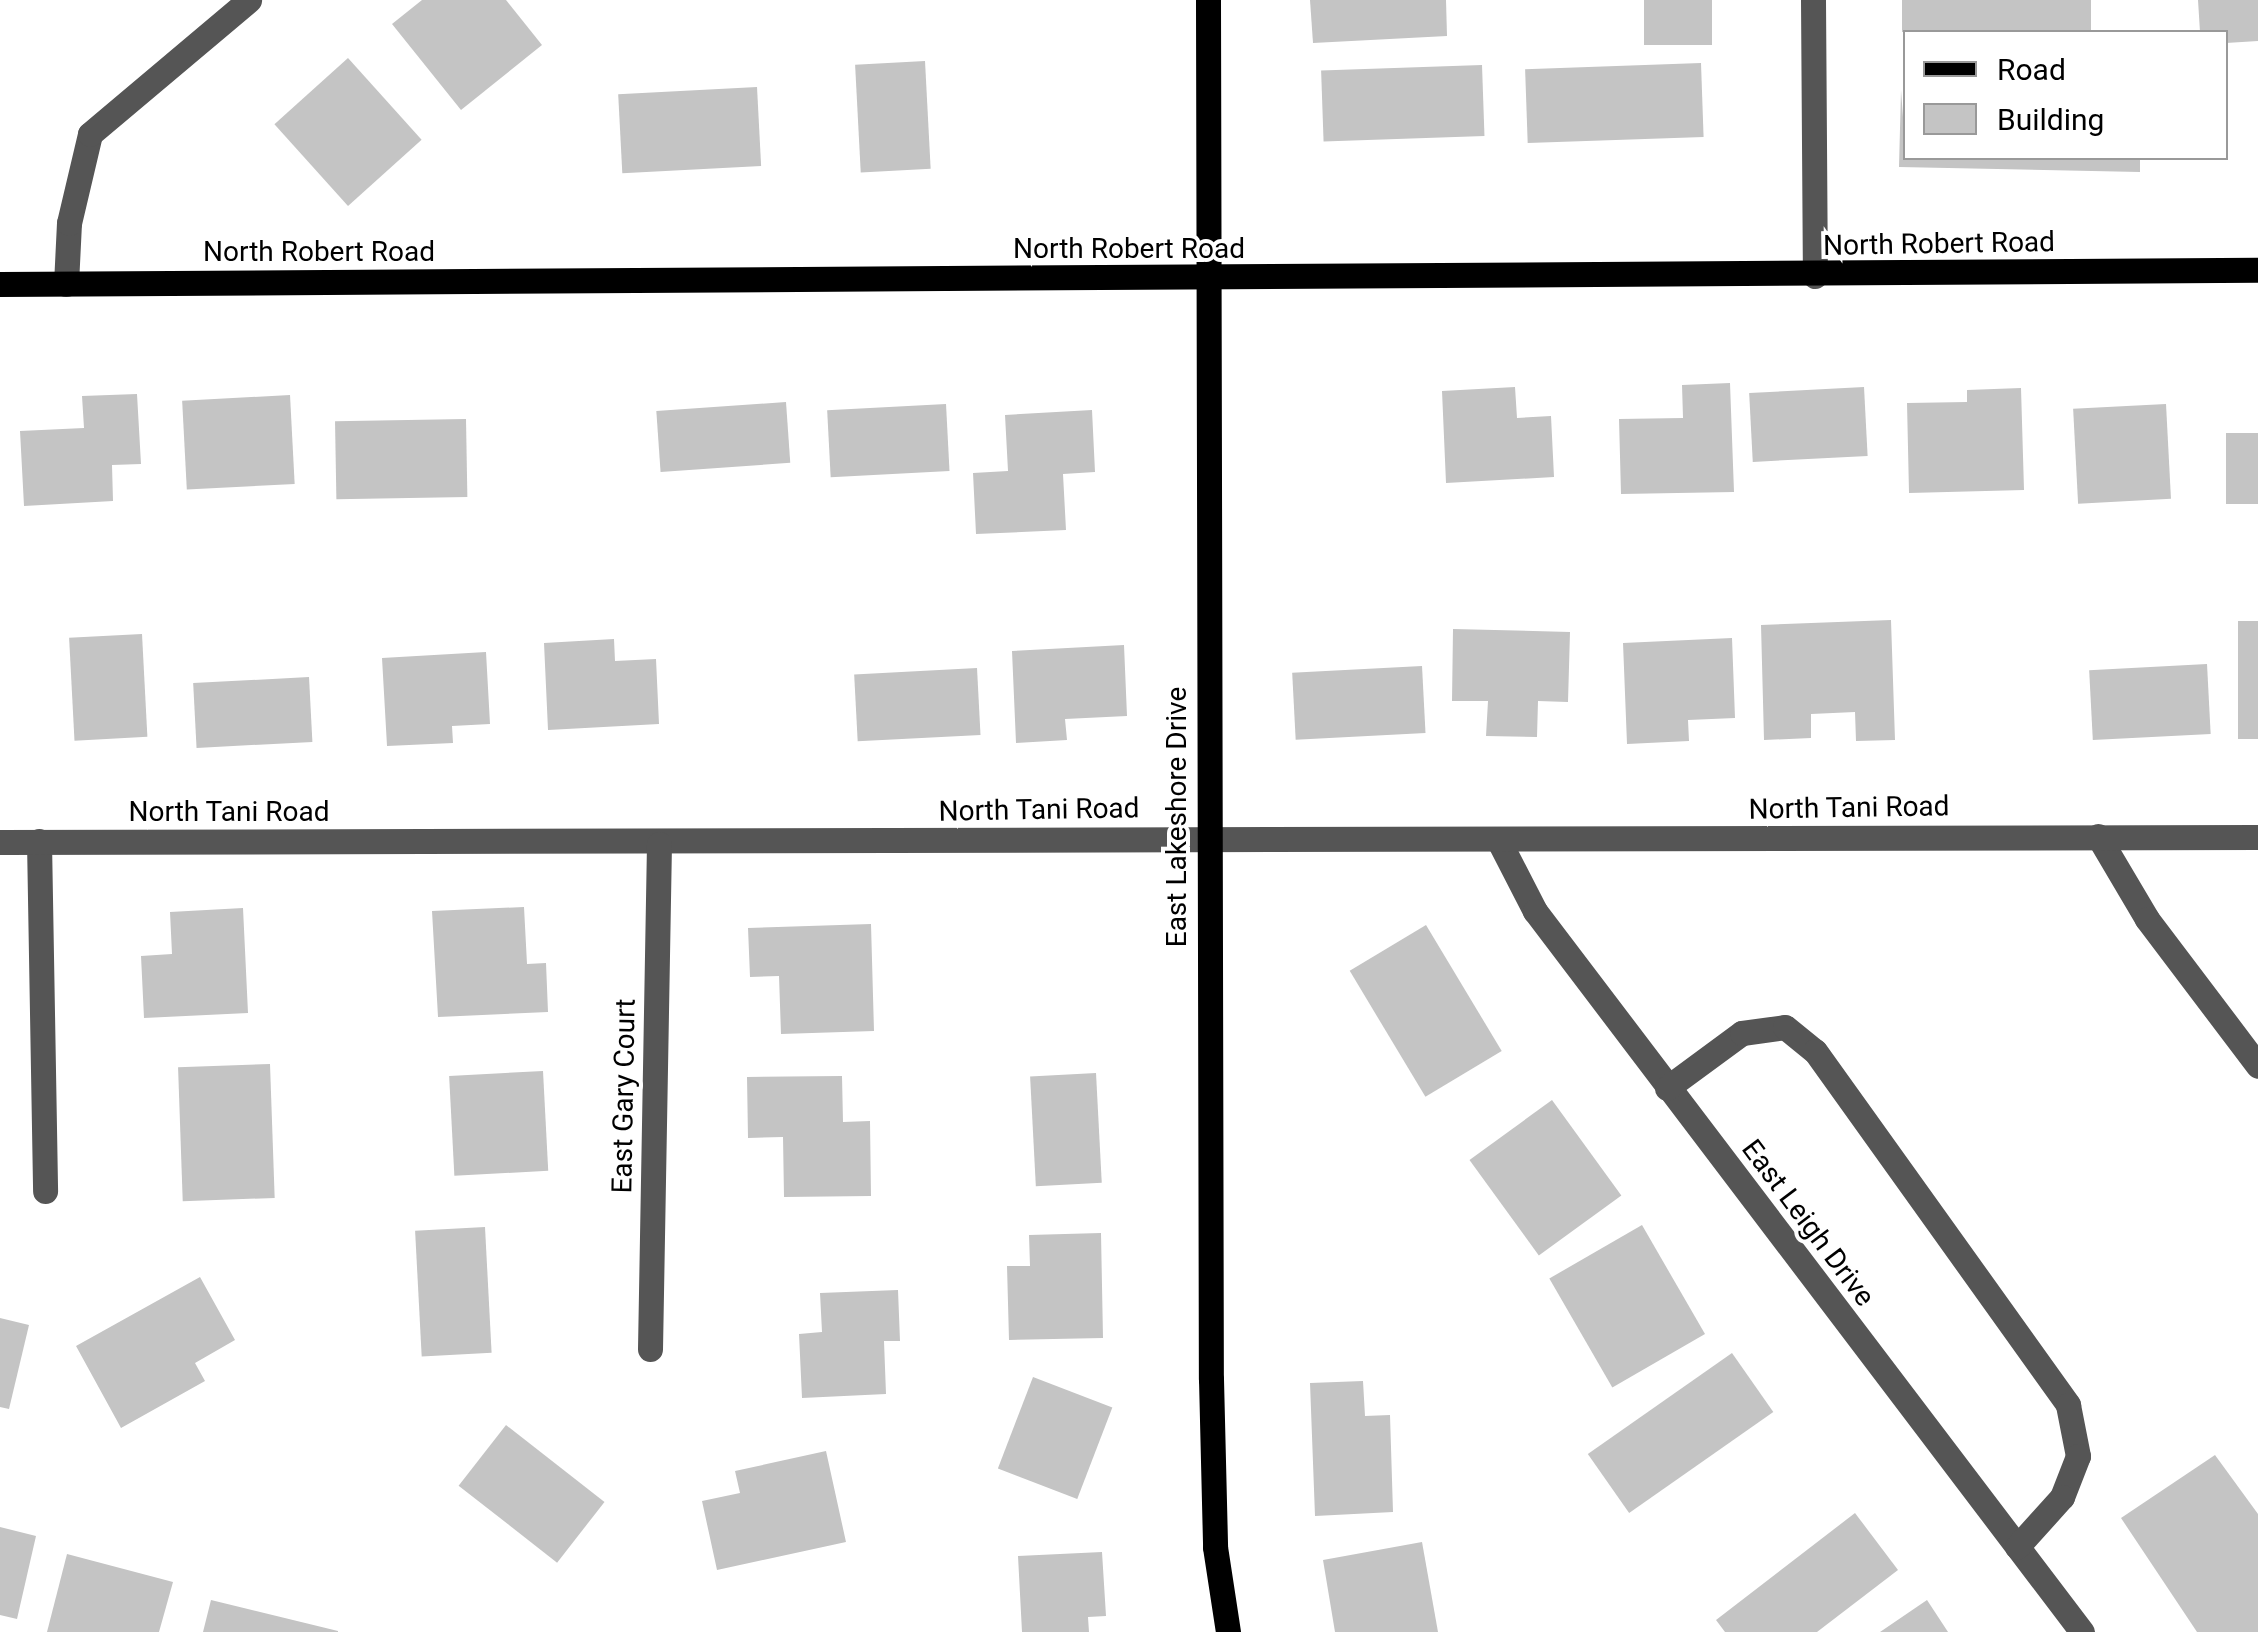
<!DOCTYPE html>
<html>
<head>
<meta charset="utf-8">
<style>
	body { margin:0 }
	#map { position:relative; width:2258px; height:1632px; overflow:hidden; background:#fff; font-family:Roboto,sans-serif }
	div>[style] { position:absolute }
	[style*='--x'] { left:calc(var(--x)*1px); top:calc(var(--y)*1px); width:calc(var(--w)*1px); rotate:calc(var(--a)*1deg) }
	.building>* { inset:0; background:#c4c4c4; transform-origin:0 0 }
	.minor>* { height:25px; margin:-12.5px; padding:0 12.5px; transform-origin:12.5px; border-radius:12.5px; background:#555 }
	.major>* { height:25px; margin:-12.5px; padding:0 12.5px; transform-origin:12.5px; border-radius:12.5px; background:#000 }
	span { translate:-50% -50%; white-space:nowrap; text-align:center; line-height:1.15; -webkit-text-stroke:8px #fff; paint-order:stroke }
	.street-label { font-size:28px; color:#000 }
	.legend { position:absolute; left:1903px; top:30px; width:325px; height:130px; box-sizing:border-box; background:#fff; border:2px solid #999; margin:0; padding:12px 18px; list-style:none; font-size:30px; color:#000 }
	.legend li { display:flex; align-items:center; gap:20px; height:50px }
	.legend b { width:50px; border:2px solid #999 }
</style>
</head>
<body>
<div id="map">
	<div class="building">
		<div style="clip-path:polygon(422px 0,506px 0,542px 45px,461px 110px,392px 24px)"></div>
		<div style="clip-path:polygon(1310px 0,1446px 0,1447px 36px,1313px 43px)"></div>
		<div style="left:1644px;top:0;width:68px;height:45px"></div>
		<div style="left:1902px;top:0;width:189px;height:32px"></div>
		<div style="clip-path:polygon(2198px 0,2258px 0,2258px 41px,2226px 43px,2226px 32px,2200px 32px)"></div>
		<div style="left:348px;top:58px;width:110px;height:99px;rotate:48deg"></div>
		<div style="left:925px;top:61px;width:108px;height:70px;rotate:87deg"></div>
		<div style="left:1701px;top:63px;width:74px;height:176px;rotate:88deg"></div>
		<div style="left:1482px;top:65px;width:71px;height:161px;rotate:88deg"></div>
		<div style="left:757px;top:87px;width:79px;height:139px;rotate:87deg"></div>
		<div style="clip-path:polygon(1901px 90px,1906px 158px,2140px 158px,2140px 172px,1899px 167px)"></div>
		<div style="clip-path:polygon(1730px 383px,1734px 492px,1621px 494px,1619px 419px,1683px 418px,1682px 385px)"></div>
		<div style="clip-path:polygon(1515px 387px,1517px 418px,1551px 416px,1554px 477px,1446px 483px,1442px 391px)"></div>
		<div style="left:1864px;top:387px;width:69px;height:115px;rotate:87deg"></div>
		<div style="clip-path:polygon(2021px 388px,2024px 490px,1909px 493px,1907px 403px,1967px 402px,1967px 390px)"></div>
		<div style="clip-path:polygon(137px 394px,141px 464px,112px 465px,113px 501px,24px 506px,20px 431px,84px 428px,82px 396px)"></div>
		<div style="left:290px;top:395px;width:89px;height:108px;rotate:87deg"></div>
		<div style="left:786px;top:402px;width:61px;height:130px;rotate:86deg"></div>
		<div style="left:946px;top:404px;width:67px;height:119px;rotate:87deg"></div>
		<div style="left:2166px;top:404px;width:95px;height:93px;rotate:87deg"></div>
		<div style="clip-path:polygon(1092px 410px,1095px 472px,1063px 474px,1066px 530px,976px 534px,973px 473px,1008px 471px,1005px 415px)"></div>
		<div style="left:466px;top:419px;width:78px;height:131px;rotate:89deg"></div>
		<div style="left:2226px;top:433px;width:32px;height:71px"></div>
		<div style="clip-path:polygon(1891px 620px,1895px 740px,1856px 741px,1855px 712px,1811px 714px,1811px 738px,1764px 740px,1761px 625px)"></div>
		<div style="left:2238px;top:621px;width:20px;height:118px"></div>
		<div style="clip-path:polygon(1453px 629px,1570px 632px,1568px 702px,1538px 701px,1537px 737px,1486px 736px,1488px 701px,1452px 701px)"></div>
		<div style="left:142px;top:634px;width:103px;height:73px;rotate:87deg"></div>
		<div style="clip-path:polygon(1732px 638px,1735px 718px,1688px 720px,1689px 741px,1627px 744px,1623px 643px)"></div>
		<div style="clip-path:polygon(614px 639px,615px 661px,656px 659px,659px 724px,548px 730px,544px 643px)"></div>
		<div style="clip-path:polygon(1124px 645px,1127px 716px,1065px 719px,1067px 740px,1016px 743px,1012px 651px)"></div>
		<div style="clip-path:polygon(486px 652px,490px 724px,452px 726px,453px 743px,387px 746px,382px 658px)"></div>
		<div style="left:2207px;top:664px;width:70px;height:118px;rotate:87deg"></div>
		<div style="left:1422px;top:666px;width:67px;height:130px;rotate:87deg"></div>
		<div style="left:977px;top:668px;width:67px;height:123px;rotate:87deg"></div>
		<div style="left:309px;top:677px;width:65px;height:116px;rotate:87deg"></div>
		<div style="clip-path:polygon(524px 907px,527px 964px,546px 963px,548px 1012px,438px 1017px,432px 911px)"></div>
		<div style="clip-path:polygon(243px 908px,248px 1013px,144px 1018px,141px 956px,172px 954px,170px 912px)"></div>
		<div style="clip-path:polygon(871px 924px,874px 1031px,781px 1034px,779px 976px,750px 977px,748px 928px)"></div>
		<div style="left:1426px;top:925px;width:147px;height:89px;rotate:59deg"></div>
		<div style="left:270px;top:1064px;width:134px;height:92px;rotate:88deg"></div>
		<div style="left:543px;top:1071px;width:100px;height:94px;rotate:87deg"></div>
		<div style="left:1096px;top:1073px;width:110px;height:66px;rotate:87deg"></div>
		<div style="clip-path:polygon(842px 1076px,843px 1122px,870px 1121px,871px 1196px,784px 1197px,783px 1137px,748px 1138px,747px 1077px)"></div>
		<div style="left:1552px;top:1100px;width:118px;height:102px;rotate:54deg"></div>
		<div style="left:1642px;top:1225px;width:126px;height:107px;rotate:60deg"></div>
		<div style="left:485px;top:1227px;width:126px;height:70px;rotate:87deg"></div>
		<div style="clip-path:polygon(1101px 1233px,1103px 1338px,1009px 1340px,1007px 1266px,1030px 1266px,1029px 1235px)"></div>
		<div style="clip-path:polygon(200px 1277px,235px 1340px,195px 1363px,205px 1381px,121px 1428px,76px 1346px)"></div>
		<div style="clip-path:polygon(898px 1290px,900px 1341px,884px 1341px,886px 1394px,802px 1398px,799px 1334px,822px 1332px,820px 1293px)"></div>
		<div style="clip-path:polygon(0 1318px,29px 1325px,9px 1409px,0 1407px)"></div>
		<div style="left:1732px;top:1353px;width:72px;height:176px;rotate:55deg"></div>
		<div style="left:1033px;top:1377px;width:85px;height:98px;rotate:21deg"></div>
		<div style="clip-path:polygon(1363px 1381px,1365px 1416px,1390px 1415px,1393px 1512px,1315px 1516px,1310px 1383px)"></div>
		<div style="left:506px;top:1425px;width:125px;height:77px;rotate:38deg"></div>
		<div style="clip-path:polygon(826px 1451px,846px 1542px,717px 1570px,702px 1501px,740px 1493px,735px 1471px)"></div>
		<div style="clip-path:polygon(2215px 1455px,2258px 1514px,2258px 1632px,2197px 1632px,2121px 1518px)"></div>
		<div style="clip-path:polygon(1855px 1513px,1898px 1570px,1817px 1632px,1725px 1632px,1716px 1620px)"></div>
		<div style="clip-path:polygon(0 1527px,36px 1536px,17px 1619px,0 1615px)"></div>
		<div style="clip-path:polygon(1422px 1542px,1438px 1632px,1335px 1632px,1323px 1560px)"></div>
		<div style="clip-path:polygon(1102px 1552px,1106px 1616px,1088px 1617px,1089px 1632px,1022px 1632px,1018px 1556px)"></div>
		<div style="clip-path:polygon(67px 1554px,173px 1582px,159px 1632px,47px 1632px)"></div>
		<div style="clip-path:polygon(211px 1600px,338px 1631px,338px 1632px,203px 1632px)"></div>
		<div style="clip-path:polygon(1927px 1600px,1948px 1632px,1880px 1632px)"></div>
	</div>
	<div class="minor">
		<div style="--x:1813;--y:0;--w:276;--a:89.6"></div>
		<div style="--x:66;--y:284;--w:61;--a:-87.2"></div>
		<div style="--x:69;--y:223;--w:91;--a:-76.7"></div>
		<div style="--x:90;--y:134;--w:208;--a:-40.1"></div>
		<div style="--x:2098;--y:836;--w:96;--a:59.4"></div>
		<div style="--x:2147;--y:919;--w:184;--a:52.9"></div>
		<div style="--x:39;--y:841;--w:350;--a:89"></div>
		<div style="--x:1499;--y:841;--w:79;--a:62.8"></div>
		<div style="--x:1535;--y:911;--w:905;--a:52.81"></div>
		<div style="--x:0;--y:842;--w:2258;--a:-0.13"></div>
		<div style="--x:1667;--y:1088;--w:93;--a:-36.3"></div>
		<div style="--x:1742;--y:1033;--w:43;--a:-7.9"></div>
		<div style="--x:1785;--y:1027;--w:38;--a:39"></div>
		<div style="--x:1815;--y:1051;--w:435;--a:54.4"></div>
		<div style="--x:2068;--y:1405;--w:52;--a:78.9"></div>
		<div style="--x:2078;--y:1456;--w:44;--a:111.3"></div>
		<div style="--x:2062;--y:1497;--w:67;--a:132"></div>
		<div style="--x:650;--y:1349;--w:505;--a:-88.98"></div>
	</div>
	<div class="major">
		<div style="--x:1208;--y:0;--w:1379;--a:89.88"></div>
		<div style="--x:1211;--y:1379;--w:168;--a:88.6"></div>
		<div style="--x:1215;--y:1547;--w:86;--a:81.3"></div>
		<div style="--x:0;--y:284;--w:2258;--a:-0.36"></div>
	</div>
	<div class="street-label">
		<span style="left:1939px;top:244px;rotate:-1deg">North Robert Road</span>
		<span style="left:1129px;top:249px">North Robert Road</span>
		<span style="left:319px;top:252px">North Robert Road</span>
		<span style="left:1849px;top:808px;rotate:-1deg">North Tani Road</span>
		<span style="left:1039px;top:810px;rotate:-1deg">North Tani Road</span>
		<span style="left:229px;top:812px">North Tani Road</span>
		<span style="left:1177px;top:817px;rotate:-90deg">East Lakeshore Drive</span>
		<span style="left:624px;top:1096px;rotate:-89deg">East Gary Court</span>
		<span style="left:1808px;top:1223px;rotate:53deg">East Leigh Drive</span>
	</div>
	<ul class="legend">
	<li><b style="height:12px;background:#000"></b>Road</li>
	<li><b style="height:28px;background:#c4c4c4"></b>Building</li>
	</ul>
</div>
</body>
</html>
